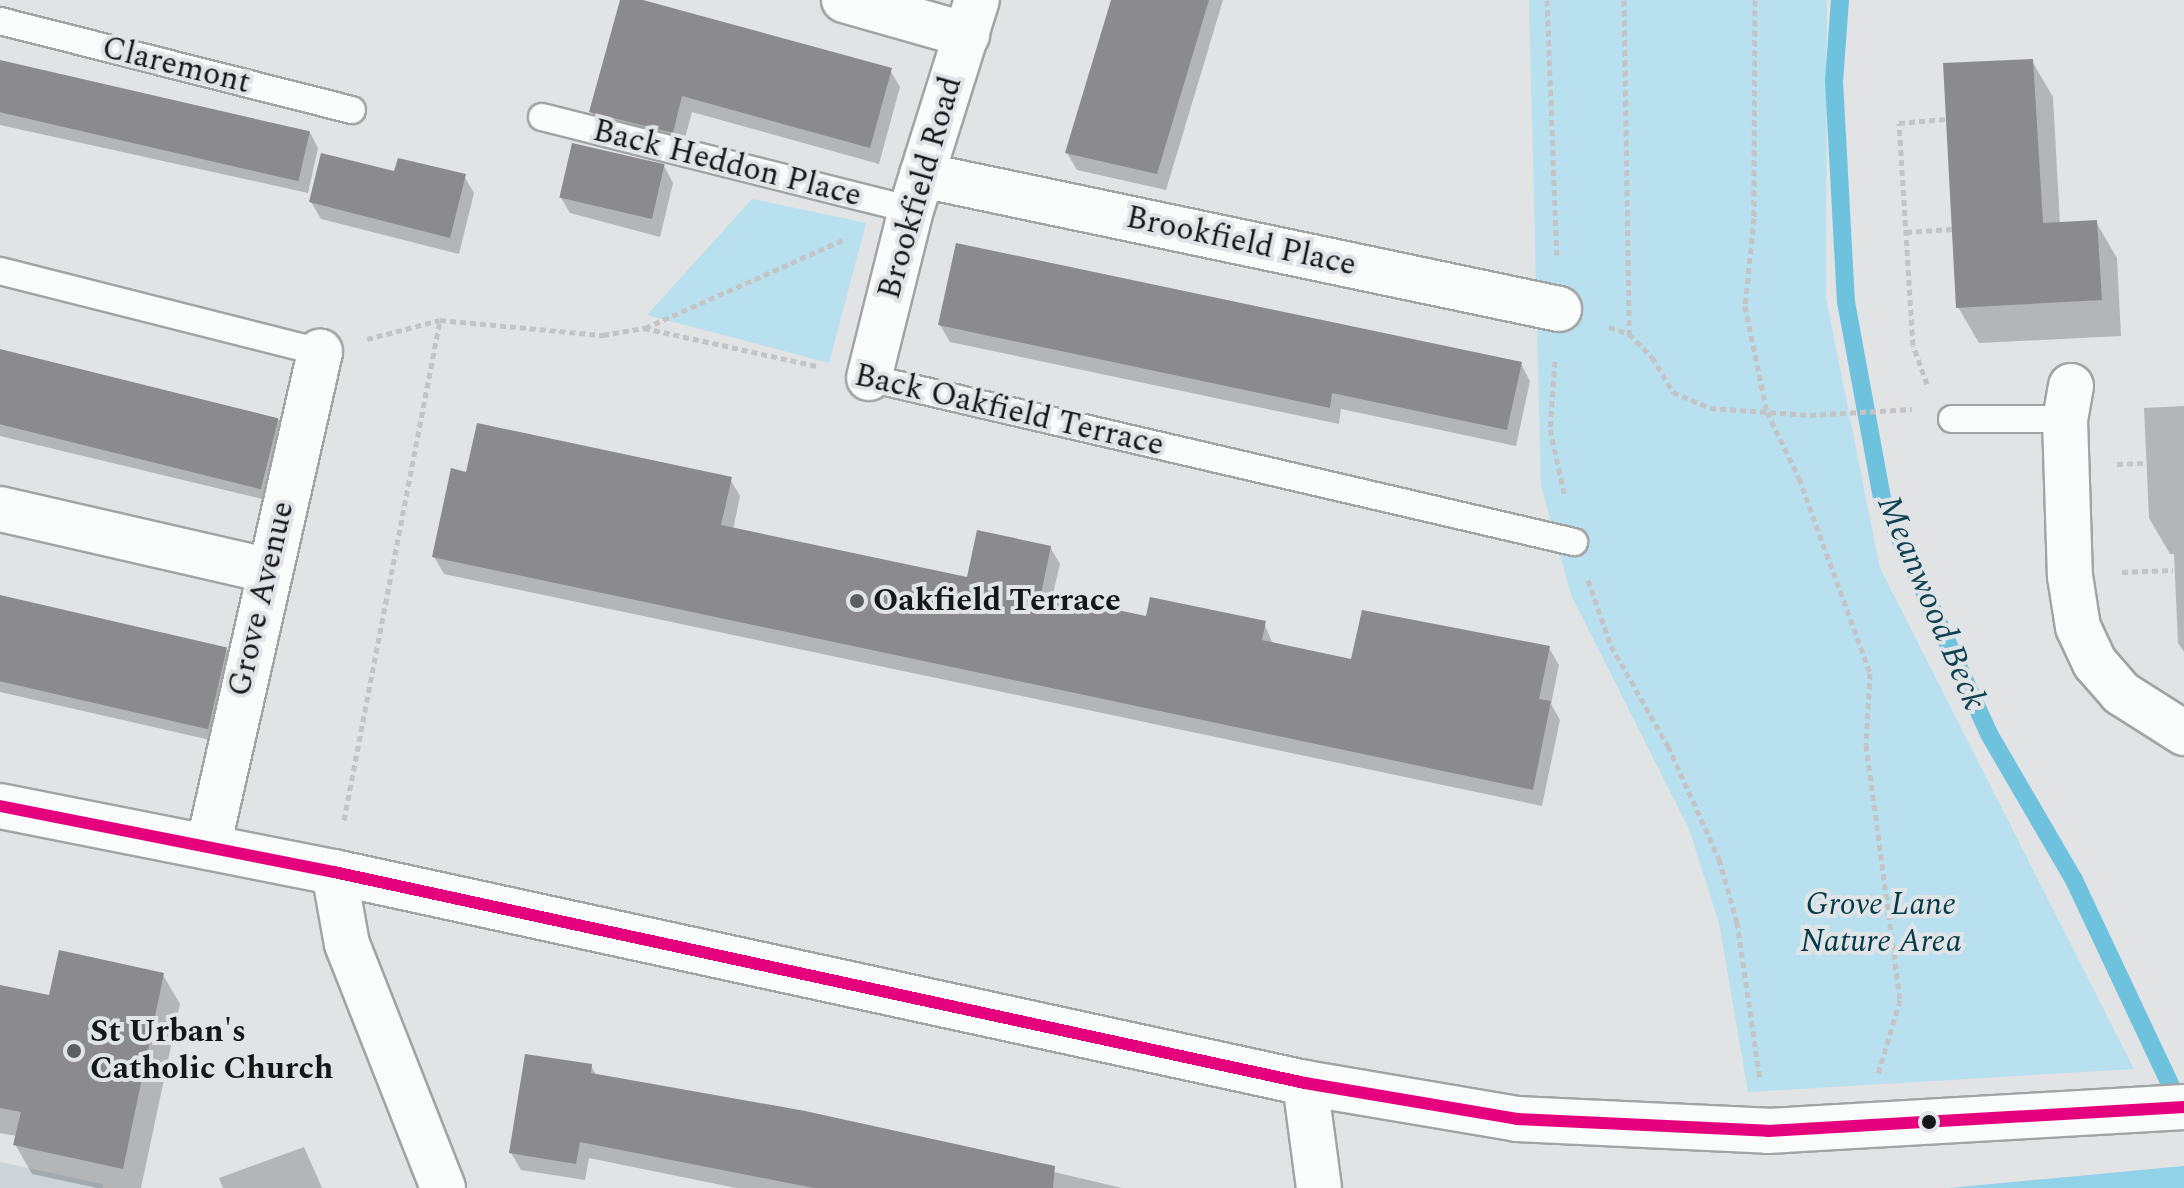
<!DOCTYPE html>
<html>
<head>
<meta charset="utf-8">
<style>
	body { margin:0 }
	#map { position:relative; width:2184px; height:1188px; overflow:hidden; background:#e1e3e5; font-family:Spectral,serif }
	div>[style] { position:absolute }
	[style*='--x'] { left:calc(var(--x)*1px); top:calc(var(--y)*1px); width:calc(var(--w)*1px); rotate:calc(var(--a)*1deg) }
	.built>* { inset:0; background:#ccd4d8 }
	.green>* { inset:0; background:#b9e0ef }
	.forest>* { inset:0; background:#92d2e8 }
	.shadow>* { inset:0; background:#0003 }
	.stream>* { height:18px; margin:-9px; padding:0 9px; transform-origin:9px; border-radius:9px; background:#6ec2dd }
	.building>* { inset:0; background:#8b8a8c; transform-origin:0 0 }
	.path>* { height:5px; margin-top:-2.5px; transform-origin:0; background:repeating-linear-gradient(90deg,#c4c4c4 0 6px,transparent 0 10px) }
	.roads { filter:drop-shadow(2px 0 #a2a3a5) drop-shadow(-2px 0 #a2a3a5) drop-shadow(0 2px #a2a3a5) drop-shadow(0 -2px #a2a3a5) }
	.service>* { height:26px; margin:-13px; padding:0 13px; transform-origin:13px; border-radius:13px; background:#fafbfb }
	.minor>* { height:44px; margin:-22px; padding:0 22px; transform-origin:22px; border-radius:22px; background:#fafbfb }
	.secondary>* { height:44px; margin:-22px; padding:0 22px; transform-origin:22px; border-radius:22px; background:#fafbfb }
	.bus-1>* { height:12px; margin:-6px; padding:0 6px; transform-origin:6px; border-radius:6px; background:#e5007d }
	.dots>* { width:22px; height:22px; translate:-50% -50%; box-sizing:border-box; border:4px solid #e0e4e6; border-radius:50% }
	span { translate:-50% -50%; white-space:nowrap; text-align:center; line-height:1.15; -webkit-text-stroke:8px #e0e4e6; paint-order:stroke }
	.street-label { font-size:32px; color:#151717 }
	.poi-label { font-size:32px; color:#151717; font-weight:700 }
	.left { translate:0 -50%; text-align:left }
	.park-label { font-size:32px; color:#033b4a; font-style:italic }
	.water-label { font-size:34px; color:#0f4252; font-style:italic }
</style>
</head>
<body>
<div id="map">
	<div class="built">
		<div style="clip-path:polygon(0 1162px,103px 1184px,103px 1188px,0 1188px)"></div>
	</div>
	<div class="green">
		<div style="clip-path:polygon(1529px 0,1827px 0,1826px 298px,1880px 568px,2134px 1069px,1748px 1092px,1719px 923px,1689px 829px,1571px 595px,1541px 486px)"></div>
		<div style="clip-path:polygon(752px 199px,866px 223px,829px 363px,647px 315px)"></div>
	</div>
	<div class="forest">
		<div style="clip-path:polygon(2184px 1166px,2184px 1188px,1949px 1188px)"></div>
	</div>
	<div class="shadow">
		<div style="clip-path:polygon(622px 0,890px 70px,900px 87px,879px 164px,692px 112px,682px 149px,601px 129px,591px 112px)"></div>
		<div style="clip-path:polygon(1113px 0,1223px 0,1166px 190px,1077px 170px,1067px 153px)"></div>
		<div style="clip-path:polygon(2032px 61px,2053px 97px,2060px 224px,2096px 222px,2117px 258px,2121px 336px,1979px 343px,1958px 307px)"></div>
		<div style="clip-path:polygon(0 62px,309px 131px,318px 148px,308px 193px,0 125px)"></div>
		<div style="clip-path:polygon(664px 166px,673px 183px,660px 237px,570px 213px,560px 196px)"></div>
		<div style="clip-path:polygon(396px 173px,464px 176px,474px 193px,459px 254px,321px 219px,311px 202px)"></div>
		<div style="clip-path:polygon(940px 325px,1521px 364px,1530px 381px,1516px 446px,1341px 409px,1339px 424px,950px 342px)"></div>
		<div style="clip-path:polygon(0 351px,277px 418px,287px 435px,271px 501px,0 436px)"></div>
		<div style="clip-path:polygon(2184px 406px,2184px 652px,2178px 643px,2174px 554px,2170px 554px,2149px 518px,2144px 408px)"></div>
		<div style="clip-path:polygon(467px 474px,730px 479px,740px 496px,733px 530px,968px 580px,1050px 547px,1060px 564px,1052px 598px,1148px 618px,1264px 623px,1273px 644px,1353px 661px,1549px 648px,1559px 665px,1551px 704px,1560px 720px,1542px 806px,444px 574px,434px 557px)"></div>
		<div style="clip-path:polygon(0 598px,226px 649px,236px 666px,219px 742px,0 692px)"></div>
		<div style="clip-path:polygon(163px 975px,180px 1004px,141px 1188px,97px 1188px,32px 1174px,15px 1144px,17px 1136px,0 1133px,0 987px,50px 998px)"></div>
		<div style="clip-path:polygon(591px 1066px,597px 1076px,805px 1113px,1122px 1188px,736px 1188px,589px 1158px,585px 1180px,521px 1170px,511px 1153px)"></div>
		<div style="clip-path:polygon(304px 1147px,322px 1188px,223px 1188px,219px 1178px)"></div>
	</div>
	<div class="stream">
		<div style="--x:1840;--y:0;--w:81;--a:94.2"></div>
		<div style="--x:1834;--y:81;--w:221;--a:86.9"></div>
		<div style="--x:1846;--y:302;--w:200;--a:79.6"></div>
		<div style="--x:1882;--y:499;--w:258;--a:65.5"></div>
		<div style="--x:1989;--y:734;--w:169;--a:59.8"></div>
		<div style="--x:2074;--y:880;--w:251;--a:64.8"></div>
	</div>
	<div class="building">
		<div style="clip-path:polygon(620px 0,643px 0,892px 68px,870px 148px,682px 96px,673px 133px,589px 112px)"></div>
		<div style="clip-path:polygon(1111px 0,1209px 0,1157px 174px,1065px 153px)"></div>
		<div style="clip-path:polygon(2033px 59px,2043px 223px,2097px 220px,2102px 300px,1956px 308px,1943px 63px)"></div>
		<div style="left:0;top:60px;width:318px;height:51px;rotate:13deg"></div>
		<div style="left:572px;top:143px;width:95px;height:56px;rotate:13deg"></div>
		<div style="clip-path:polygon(321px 153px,394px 171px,398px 158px,466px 174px,450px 238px,309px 202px)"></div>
		<div style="clip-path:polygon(956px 243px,1522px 362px,1507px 430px,1332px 393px,1330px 408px,938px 325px)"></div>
		<div style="left:0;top:349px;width:287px;height:73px;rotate:14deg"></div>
		<div style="clip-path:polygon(477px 423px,732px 477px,721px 525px,967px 577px,977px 530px,1051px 546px,1041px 594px,1146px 616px,1150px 597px,1266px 621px,1262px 640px,1351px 659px,1362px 610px,1550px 646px,1539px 699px,1551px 701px,1533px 790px,432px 557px,451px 468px,466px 472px)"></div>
		<div style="left:0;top:595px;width:233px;height:84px;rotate:13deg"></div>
		<div style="clip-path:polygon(59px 950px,164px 973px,123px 1169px,13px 1145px,21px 1112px,0 1108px,0 985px,49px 995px)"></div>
		<div style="clip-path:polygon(525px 1054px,592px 1064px,591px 1073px,805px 1111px,1055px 1166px,1053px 1188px,814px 1188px,580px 1142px,576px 1164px,509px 1153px)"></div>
	</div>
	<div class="path">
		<div style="--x:1547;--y:0;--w:255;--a:87.8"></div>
		<div style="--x:1624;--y:0;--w:334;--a:89.1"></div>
		<div style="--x:1755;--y:0;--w:218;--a:90.3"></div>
		<div style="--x:1754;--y:218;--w:88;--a:95.8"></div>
		<div style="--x:1745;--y:306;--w:108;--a:78.3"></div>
		<div style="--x:1767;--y:412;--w:73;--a:64.1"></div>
		<div style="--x:1799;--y:478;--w:208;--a:70"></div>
		<div style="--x:1870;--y:673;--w:72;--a:93.2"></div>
		<div style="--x:1866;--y:745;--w:257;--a:82.4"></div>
		<div style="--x:1900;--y:1000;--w:77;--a:106.6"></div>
		<div style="--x:1906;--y:232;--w:46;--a:-3.7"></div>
		<div style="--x:1609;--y:327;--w:21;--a:19"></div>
		<div style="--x:1629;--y:334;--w:33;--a:45"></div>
		<div style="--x:1652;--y:357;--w:41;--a:59"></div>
		<div style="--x:1673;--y:392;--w:40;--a:23.4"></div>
		<div style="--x:1710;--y:408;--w:100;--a:4"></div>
		<div style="--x:1810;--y:415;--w:102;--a:-3.4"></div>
		<div style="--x:645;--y:328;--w:219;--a:-24"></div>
		<div style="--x:367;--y:339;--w:75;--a:-14.6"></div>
		<div style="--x:440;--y:320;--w:164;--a:5.3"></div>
		<div style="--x:603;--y:335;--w:42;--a:-9.7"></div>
		<div style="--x:644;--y:328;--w:177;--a:12.4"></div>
		<div style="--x:1555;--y:361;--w:68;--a:94.2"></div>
		<div style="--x:1550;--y:429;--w:70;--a:77.6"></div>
		<div style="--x:1927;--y:384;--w:41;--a:-109.7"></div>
		<div style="--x:1913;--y:345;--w:222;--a:-93.6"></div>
		<div style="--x:1899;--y:123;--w:47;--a:-4.9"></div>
		<div style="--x:2117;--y:464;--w:27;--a:-2"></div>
		<div style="--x:2122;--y:572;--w:51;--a:-2.2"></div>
		<div style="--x:1588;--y:580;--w:70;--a:70.8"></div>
		<div style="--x:1611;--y:646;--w:115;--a:60.3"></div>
		<div style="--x:1668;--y:746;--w:124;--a:65.7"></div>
		<div style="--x:1719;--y:859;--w:66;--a:74.1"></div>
		<div style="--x:1737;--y:922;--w:159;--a:81.7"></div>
		<div style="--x:344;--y:820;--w:509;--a:-79.13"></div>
	</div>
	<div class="roads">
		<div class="service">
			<div style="--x:0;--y:21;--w:363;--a:14.2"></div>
			<div style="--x:542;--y:117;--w:381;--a:14.1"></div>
			<div style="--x:0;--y:271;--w:330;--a:14.2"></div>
			<div style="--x:869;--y:378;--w:724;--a:13.1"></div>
			<div style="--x:1952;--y:419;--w:113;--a:0"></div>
		</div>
		<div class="minor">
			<div style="--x:844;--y:0;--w:128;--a:15.9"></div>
			<div style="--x:922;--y:175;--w:651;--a:11.88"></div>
			<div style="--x:869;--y:378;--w:173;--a:-76"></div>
			<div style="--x:911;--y:210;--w:220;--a:-72.6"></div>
			<div style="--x:2071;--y:386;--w:34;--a:100"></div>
			<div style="--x:2065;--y:419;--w:157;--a:88.2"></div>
			<div style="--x:2070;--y:576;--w:52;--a:81.1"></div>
			<div style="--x:2078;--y:627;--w:40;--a:65"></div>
			<div style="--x:2095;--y:663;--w:40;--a:49"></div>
			<div style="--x:2121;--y:693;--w:75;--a:32.4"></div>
			<div style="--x:0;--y:509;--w:274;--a:12.9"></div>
			<div style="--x:208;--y:847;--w:508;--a:-77.25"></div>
			<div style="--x:334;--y:872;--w:73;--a:79.8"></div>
			<div style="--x:347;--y:944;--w:262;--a:68.5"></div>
			<div style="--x:1305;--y:1083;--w:106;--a:82.4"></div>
		</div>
		<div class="secondary">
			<div style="--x:0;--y:806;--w:340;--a:11.2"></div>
			<div style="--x:334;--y:872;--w:994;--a:12.26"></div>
			<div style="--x:1305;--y:1083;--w:215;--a:9.6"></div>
			<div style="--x:1517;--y:1119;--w:251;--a:2.7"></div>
			<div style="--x:1768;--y:1131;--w:417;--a:-3.3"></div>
		</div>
	</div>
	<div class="bus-1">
		<div style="--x:0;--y:806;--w:340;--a:11.2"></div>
		<div style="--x:334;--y:872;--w:994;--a:12.26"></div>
		<div style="--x:1305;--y:1083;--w:215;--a:9.6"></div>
		<div style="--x:1517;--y:1119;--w:251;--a:2.7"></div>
		<div style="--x:1768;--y:1131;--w:417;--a:-3.3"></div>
	</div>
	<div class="dots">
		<div style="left:857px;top:601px;background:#5c5e5f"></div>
		<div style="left:74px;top:1051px;background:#5c5e5f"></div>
		<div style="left:1929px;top:1122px;background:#151717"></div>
	</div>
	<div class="street-label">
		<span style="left:176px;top:66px;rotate:14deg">Claremont</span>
		<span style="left:727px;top:164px;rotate:14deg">Back Heddon Place</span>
		<span style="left:921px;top:188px;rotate:-74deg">Brookfield Road</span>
		<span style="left:1241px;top:242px;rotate:12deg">Brookfield Place</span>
		<span style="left:1009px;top:411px;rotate:13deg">Back Oakfield Terrace</span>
		<span style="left:262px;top:599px;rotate:-77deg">Grove Avenue</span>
	</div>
	<div class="poi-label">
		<span class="left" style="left:873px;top:601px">Oakfield Terrace</span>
		<span class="left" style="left:90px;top:1051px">St Urban's<br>Catholic Church</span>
	</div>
	<div class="park-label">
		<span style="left:1881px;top:924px">Grove Lane<br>Nature Area</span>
	</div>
	<div class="water-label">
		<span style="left:1931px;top:603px;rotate:67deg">Meanwood Beck</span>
	</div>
</div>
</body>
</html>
